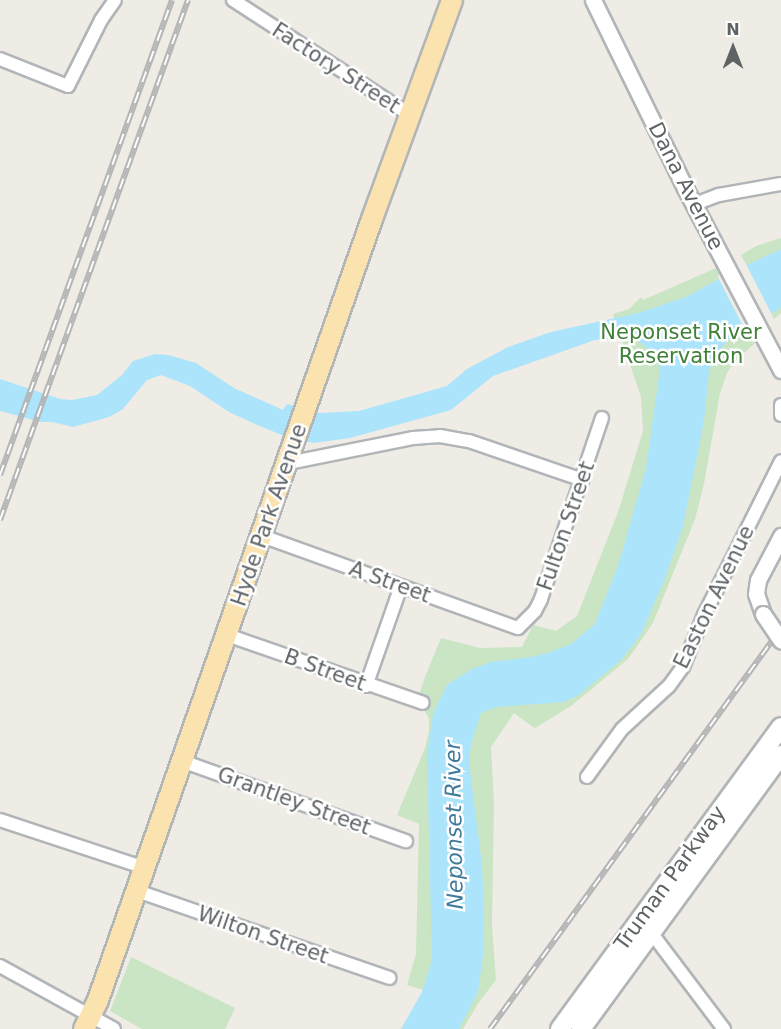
<!DOCTYPE html>
<html>
<head>
<meta charset="utf-8">
<style>
	body { margin:0 }
	#map { position:relative; width:781px; height:1029px; overflow:hidden; background:#efece6; font-family:"DejaVu Sans",sans-serif }
	div>[style] { position:absolute }
	[style*='--x'] { left:calc(var(--x)*1px); top:calc(var(--y)*1px); width:calc(var(--w)*1px); rotate:calc(var(--a)*1deg) }
	.green>* { inset:0; background:#c9e5c4 }
	.water>* { inset:0; background:#abe4fb }
	.pier>* { inset:0; background:#efece6; transform-origin:0 0 }
	.roads { filter:drop-shadow(2px 0 #b1b5b8) drop-shadow(-2px 0 #b1b5b8) drop-shadow(0 2px #b1b5b8) drop-shadow(0 -2px #b1b5b8) }
	.minor>* { height:12px; margin:-6px; padding:0 6px; transform-origin:6px; border-radius:6px; background:#fff }
	.tertiary>* { height:15px; margin:-7.5px; padding:0 7.5px; transform-origin:7.5px; border-radius:7.5px; background:#fff }
	.secondary>* { height:18px; margin:-9px; padding:0 9px; transform-origin:9px; border-radius:9px; background:#fff }
	.primary>* { height:20px; margin:-10px; padding:0 10px; transform-origin:10px; border-radius:10px; background:#fbe3af }
	.rail>* { height:6px; margin-top:-3px; transform-origin:0; background:repeating-linear-gradient(90deg,#fff 0 11px,#b4b5b6 0 22px); box-sizing:border-box; border-block:2px solid #b4b5b6 }
	.bridges { filter:drop-shadow(2px 0 #b1b5b8) drop-shadow(-2px 0 #b1b5b8) drop-shadow(0 2px #b1b5b8) drop-shadow(0 -2px #b1b5b8) }
	.tertiary-bridge>* { height:15px; margin:-7.5px; padding:0 7.5px; transform-origin:7.5px; border-radius:7.5px; background:#fff }
	span { translate:-50% -50%; white-space:nowrap; text-align:center; line-height:1.15; -webkit-text-stroke:5px #fff; paint-order:stroke }
	.street-label { font-size:21px; color:#5e6366 }
	.park-label { font-size:21px; color:#408139 }
	.water-label { font-size:22px; color:#417b9b; font-style:italic }
	.north { position:absolute; left:703px; top:18px; width:60px; height:60px; -webkit-text-stroke:4px #fff; paint-order:stroke; rotate:0deg; font-size:16px; font-weight:700; line-height:24px; text-align:center; color:#5e6366 }
	.north::after { content:''; display:block; margin:auto; width:21px; height:27px; background:#5e6366; clip-path:polygon(50% 0,100% 100%,50% 72%,0 100%) }
</style>
</head>
<body>
<div id="map">
	<div class="green">
		<div style="clip-path:polygon(781px 238px,781px 313px,774px 319px,741px 255px,756px 246px)"></div>
		<div style="clip-path:polygon(716px 268px,755px 343px,735px 361px,727px 373px,720px 393px,704px 484px,695px 519px,653px 623px,628px 659px,571px 706px,537px 727px,534px 728px,514px 713px,491px 747px,494px 803px,492px 925px,496px 980px,479px 1002px,463px 1029px,431px 1029px,431px 992px,407px 985px,416px 954px,419px 824px,397px 815px,425px 748px,429px 730px,429px 719px,418px 698px,425px 677px,441px 638px,480px 648px,522px 647px,533px 625px,556px 631px,577px 616px,618px 512px,643px 431px,641px 397px,613px 314px,629px 309px,641px 297px,643px 300px)"></div>
		<div style="clip-path:polygon(131px 957px,235px 1008px,225px 1029px,142px 1029px,110px 1011px)"></div>
	</div>
	<div class="water">
		<div style="clip-path:polygon(781px 249px,781px 308px,742px 330px,726px 342px,715px 356px,709px 372px,704px 421px,683px 526px,664px 581px,641px 634px,622px 659px,579px 695px,564px 702px,496px 707px,481px 713px,471px 744px,469px 763px,482px 865px,484px 915px,483px 955px,478px 992px,459px 1029px,401px 1029px,422px 992px,432px 960px,427px 754px,433px 714px,447px 685px,472px 669px,491px 662px,531px 657px,548px 653px,571px 644px,595px 624px,619px 563px,646px 468px,660px 369px,655px 355px,637px 340px,623px 337px,595px 340px,493px 376px,451px 410px,350px 438px,314px 443px,284px 436px,255px 424px,229px 412px,190px 386px,161px 375px,147px 380px,123px 409px,109px 417px,73px 427px,52px 422px,41px 422px,0 411px,0 379px,60px 399px,72px 400px,97px 395px,122px 375px,133px 361px,155px 354px,168px 355px,196px 363px,234px 388px,283px 410px,287px 404px,320px 413px,359px 411px,447px 386px,467px 369px,508px 347px,551px 332px,638px 313px,686px 297px,734px 271px)"></div>
	</div>
	<div class="pier">
		<div style="left:745px;top:262px;width:62px;height:31px;rotate:63deg"></div>
	</div>
	<div class="roads">
		<div class="minor">
			<div style="--x:233;--y:0;--w:211;--a:33"></div>
			<div style="--x:0;--y:59;--w:73;--a:21.7"></div>
			<div style="--x:68;--y:86;--w:74;--a:-63.4"></div>
			<div style="--x:101;--y:20;--w:24;--a:-55"></div>
			<div style="--x:695;--y:204;--w:26;--a:-21"></div>
			<div style="--x:719;--y:195;--w:63;--a:-10.1"></div>
			<div style="--x:781;--y:405;--w:10;--a:90"></div>
			<div style="--x:288;--y:463;--w:127;--a:-11.3"></div>
			<div style="--x:413;--y:438;--w:27;--a:-4"></div>
			<div style="--x:440;--y:436;--w:29;--a:10"></div>
			<div style="--x:469;--y:441;--w:120;--a:18.9"></div>
			<div style="--x:262;--y:536;--w:272;--a:19.8"></div>
			<div style="--x:518;--y:628;--w:24;--a:-45"></div>
			<div style="--x:535;--y:611;--w:13;--a:-63"></div>
			<div style="--x:541;--y:599;--w:191;--a:-71.4"></div>
			<div style="--x:227;--y:635;--w:207;--a:19.1"></div>
			<div style="--x:366;--y:686;--w:106;--a:-70.7"></div>
			<div style="--x:182;--y:761;--w:238;--a:19.7"></div>
			<div style="--x:587;--y:777;--w:59;--a:-53.9"></div>
			<div style="--x:622;--y:729;--w:64;--a:-42.5"></div>
			<div style="--x:669;--y:686;--w:24;--a:-54"></div>
			<div style="--x:683;--y:667;--w:56;--a:-68"></div>
			<div style="--x:704;--y:615;--w:172;--a:-63.4"></div>
			<div style="--x:0;--y:820;--w:153;--a:18.3"></div>
			<div style="--x:137;--y:891;--w:267;--a:19"></div>
			<div style="--x:647;--y:927;--w:128;--a:53"></div>
			<div style="--x:0;--y:966;--w:130;--a:28.9"></div>
		</div>
		<div class="tertiary">
			<div style="--x:593;--y:0;--w:209;--a:63.9"></div>
			<div style="--x:685;--y:188;--w:206;--a:62.2"></div>
			<div style="--x:763;--y:614;--w:21;--a:-109"></div>
			<div style="--x:756;--y:594;--w:14;--a:-82"></div>
			<div style="--x:758;--y:580;--w:50;--a:-62.4"></div>
		</div>
		<div class="secondary">
			<div style="--x:560;--y:1029;--w:374;--a:-53.8"></div>
			<div style="--x:581;--y:1029;--w:339;--a:-53.9"></div>
		</div>
		<div class="primary">
			<div style="--x:84;--y:1029;--w:32;--a:-64"></div>
			<div style="--x:98;--y:1000;--w:828;--a:-70.67"></div>
			<div style="--x:372;--y:219;--w:233;--a:-69.9"></div>
		</div>
	</div>
	<div class="rail">
		<div style="--x:0;--y:475;--w:505;--a:-70.09"></div>
		<div style="--x:0;--y:520;--w:553;--a:-70.12"></div>
		<div style="--x:490;--y:1029;--w:495;--a:-54"></div>
	</div>
	<div class="bridges">
		<div class="tertiary-bridge">
			<div style="--x:763;--y:614;--w:32;--a:56"></div>
		</div>
	</div>
	<div class="street-label">
		<span style="left:336px;top:68px;rotate:33deg">Factory Street</span>
		<span style="left:686px;top:186px;rotate:63deg">Dana Avenue</span>
		<span style="left:269px;top:515px;rotate:-71deg">Hyde Park Avenue</span>
		<span style="left:566px;top:526px;rotate:-71deg">Fulton Street</span>
		<span style="left:390px;top:582px;rotate:20deg">A Street</span>
		<span style="left:714px;top:597px;rotate:-64deg">Easton Avenue</span>
		<span style="left:325px;top:670px;rotate:20deg">B Street</span>
		<span style="left:294px;top:801px;rotate:20deg">Grantley Street</span>
		<span style="left:670px;top:878px;rotate:-54deg">Truman Parkway</span>
		<span style="left:263px;top:935px;rotate:19deg">Wilton Street</span>
	</div>
	<div class="park-label">
		<span style="left:681px;top:344px">Neponset River<br>Reservation</span>
	</div>
	<div class="water-label">
		<span style="left:454px;top:825px;rotate:-91deg">Neponset River</span>
	</div>
	<div class="north">N</div>
</div>
</body>
</html>
